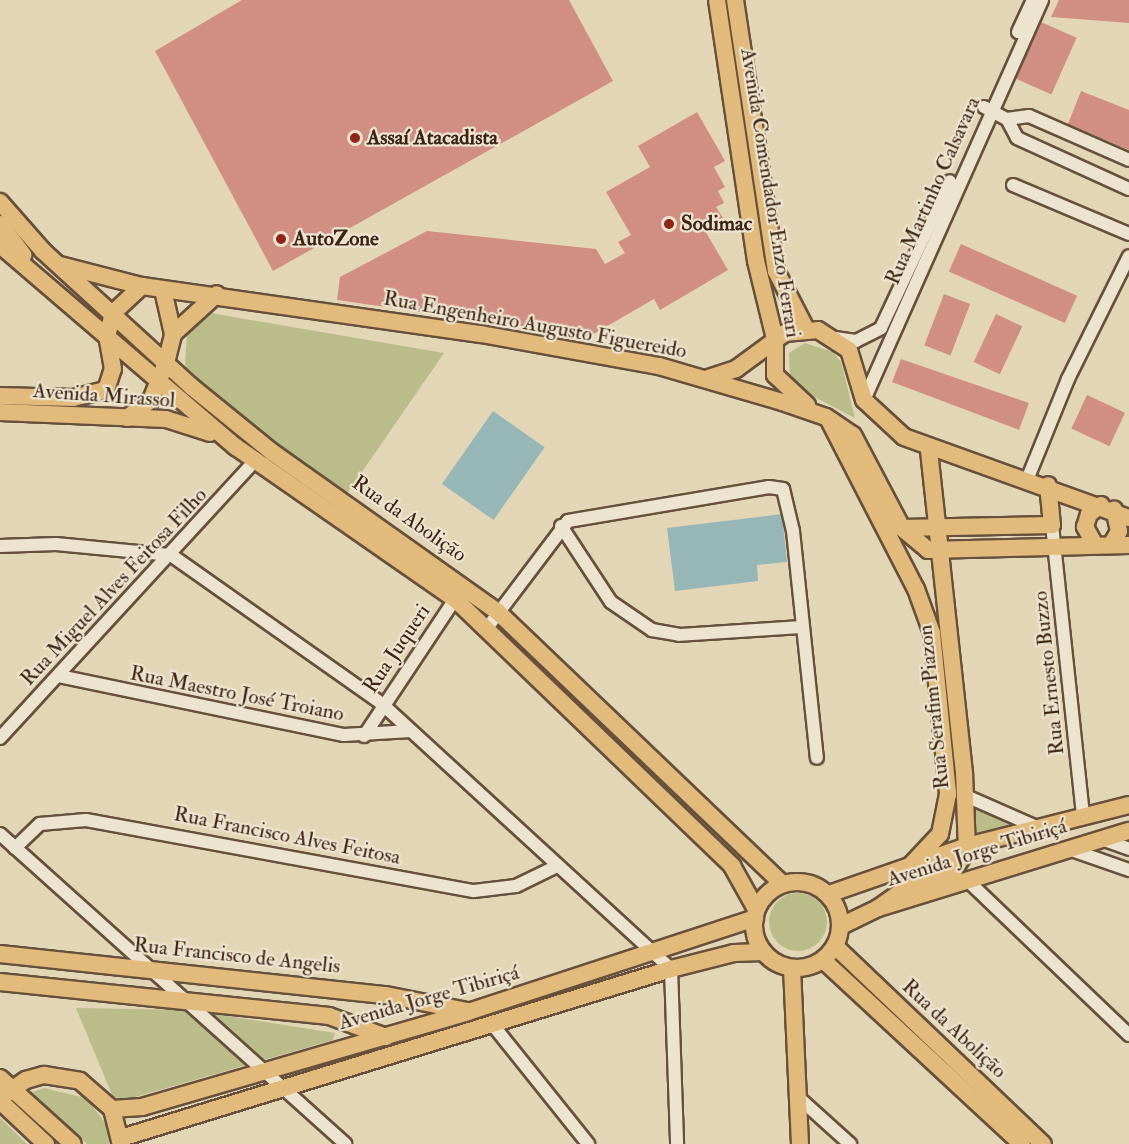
<!DOCTYPE html>
<html>
<head>
<meta charset="utf-8">
<style>
	body { margin:0 }
	#map { position:relative; width:1129px; height:1144px; overflow:hidden; background:#e3d6b7; font-family:"IM FELL Double Pica",serif }
	div>[style] { position:absolute }
	[style*='--x'] { left:calc(var(--x)*1px); top:calc(var(--y)*1px); width:calc(var(--w)*1px); rotate:calc(var(--a)*1deg) }
	.green>* { inset:0; background:#babc8a }
	.round { border-radius:50% }
	.water>* { inset:0; background:#97b7b6; transform-origin:0 0 }
	.building>* { inset:0; background:#d18f83; transform-origin:0 0 }
	.roads { filter:drop-shadow(2px 0 #66503b) drop-shadow(-2px 0 #66503b) drop-shadow(0 2px #66503b) drop-shadow(0 -2px #66503b) }
	.minor>* { height:12px; margin:-6px; padding:0 6px; transform-origin:6px; border-radius:6px; background:#ede4d0 }
	.major>* { height:16px; margin:-8px; padding:0 8px; transform-origin:8px; border-radius:8px; background:#e2bb7c }
	.major>.ring { margin:-8px; padding:0; box-sizing:content-box; background:none; border:16px solid #e2bb7c; border-radius:50% }
	.dots>* { width:16px; height:16px; translate:-50% -50%; box-sizing:border-box; border:3px solid #ede4d0; border-radius:50% }
	span { translate:-50% -50%; white-space:nowrap; text-align:center; line-height:1.15; -webkit-text-stroke:4.5px #ede4d0; paint-order:stroke }
	.poi-label { font-size:21px; color:#3c2312; font-weight:700 }
	.left { translate:0 -50%; text-align:left }
	.street-label { font-size:21px; color:#3c2312 }
</style>
</head>
<body>
<div id="map">
	<div class="green">
		<div style="clip-path:polygon(206px 312px,233px 317px,444px 353px,344px 498px,194px 385px,185px 364px,187px 334px)"></div>
		<div style="clip-path:polygon(805px 343px,833px 352px,841px 362px,855px 418px,803px 391px,790px 378px,789px 353px)"></div>
		<div style="clip-path:polygon(967px 806px,1018px 827px,970px 838px)"></div>
		<div class="round" style="left:769px;top:893px;width:58px;height:58px"></div>
		<div style="clip-path:polygon(76px 1008px,189px 1010px,335px 1033px,333px 1040px,128px 1099px,113px 1097px)"></div>
		<div style="clip-path:polygon(44px 1088px,86px 1098px,107px 1125px,109px 1144px,87px 1144px,32px 1092px)"></div>
		<div style="clip-path:polygon(0 1118px,27px 1144px,0 1144px)"></div>
	</div>
	<div class="water">
		<div style="left:493px;top:411px;width:63px;height:89px;rotate:35deg"></div>
		<div style="clip-path:polygon(782px 514px,787px 562px,757px 565px,758px 581px,675px 591px,667px 528px)"></div>
	</div>
	<div class="building">
		<div style="clip-path:polygon(242px 0,569px 0,613px 81px,273px 271px,155px 51px)"></div>
		<div style="clip-path:polygon(1059px 0,1129px 0,1129px 23px,1051px 17px)"></div>
		<div style="left:1041px;top:22px;width:39px;height:62px;rotate:24deg"></div>
		<div style="clip-path:polygon(1081px 91px,1129px 110px,1129px 150px,1068px 124px)"></div>
		<div style="clip-path:polygon(697px 112px,725px 161px,714px 167px,725px 187px,718px 191px,724px 203px,716px 207px,723px 218px,704px 229px,728px 270px,660px 310px,654px 299px,590px 336px,337px 300px,340px 277px,427px 231px,596px 249px,605px 264px,625px 253px,618px 242px,631px 235px,606px 192px,650px 167px,638px 146px)"></div>
		<div style="left:961px;top:244px;width:127px;height:30px;rotate:24deg"></div>
		<div style="left:944px;top:294px;width:28px;height:55px;rotate:21deg"></div>
		<div style="left:996px;top:314px;width:29px;height:53px;rotate:25deg"></div>
		<div style="clip-path:polygon(901px 359px,1029px 403px,1019px 430px,892px 382px)"></div>
		<div style="left:1087px;top:395px;width:42px;height:37px;rotate:25deg"></div>
	</div>
	<div class="roads">
		<div class="minor">
			<div style="--x:1018;--y:32;--w:35;--a:-65"></div>
			<div style="--x:984;--y:107;--w:26;--a:28"></div>
			<div style="--x:1007;--y:119;--w:22;--a:-8"></div>
			<div style="--x:1029;--y:116;--w:109;--a:23.7"></div>
			<div style="--x:1007;--y:119;--w:21;--a:62"></div>
			<div style="--x:1017;--y:138;--w:123;--a:24.5"></div>
			<div style="--x:1013;--y:185;--w:126;--a:22.9"></div>
			<div style="--x:835;--y:338;--w:21;--a:8"></div>
			<div style="--x:856;--y:341;--w:28;--a:-27"></div>
			<div style="--x:881;--y:328;--w:162;--a:-64.9"></div>
			<div style="--x:864;--y:400;--w:438;--a:-66"></div>
			<div style="--x:1027;--y:480;--w:109;--a:-67.9"></div>
			<div style="--x:1068;--y:379;--w:137;--a:-63.6"></div>
			<div style="--x:1052;--y:525;--w:294;--a:83.9"></div>
			<div style="--x:561;--y:526;--w:91;--a:56.7"></div>
			<div style="--x:611;--y:602;--w:50;--a:34.3"></div>
			<div style="--x:652;--y:630;--w:27;--a:10"></div>
			<div style="--x:679;--y:635;--w:124;--a:-3.7"></div>
			<div style="--x:0;--y:546;--w:56;--a:-2"></div>
			<div style="--x:56;--y:544;--w:116;--a:5.5"></div>
			<div style="--x:171;--y:555;--w:258;--a:35.2"></div>
			<div style="--x:382;--y:704;--w:392;--a:42.5"></div>
			<div style="--x:671;--y:969;--w:175;--a:88"></div>
			<div style="--x:487;--y:628;--w:134;--a:-52.9"></div>
			<div style="--x:568;--y:521;--w:204;--a:-9.6"></div>
			<div style="--x:769;--y:487;--w:14;--a:8"></div>
			<div style="--x:783;--y:489;--w:43;--a:76.6"></div>
			<div style="--x:793;--y:531;--w:228;--a:84"></div>
			<div style="--x:59;--y:676;--w:291;--a:11.7"></div>
			<div style="--x:344;--y:735;--w:67;--a:-3.4"></div>
			<div style="--x:364;--y:736;--w:172;--a:-56.4"></div>
			<div style="--x:0;--y:738;--w:377;--a:-47.4"></div>
			<div style="--x:966;--y:796;--w:82;--a:23.7"></div>
			<div style="--x:0;--y:834;--w:464;--a:41.9"></div>
			<div style="--x:1102;--y:839;--w:29;--a:20"></div>
			<div style="--x:15;--y:848;--w:35;--a:-44"></div>
			<div style="--x:40;--y:824;--w:46;--a:-5"></div>
			<div style="--x:86;--y:820;--w:394;--a:10.4"></div>
			<div style="--x:474;--y:891;--w:42;--a:-6.8"></div>
			<div style="--x:516;--y:886;--w:46;--a:-26"></div>
			<div style="--x:1069;--y:849;--w:64;--a:19.3"></div>
			<div style="--x:968;--y:881;--w:223;--a:43.7"></div>
			<div style="--x:492;--y:1024;--w:154;--a:51.3"></div>
			<div style="--x:799;--y:1098;--w:69;--a:42"></div>
		</div>
		<div class="major">
			<div style="--x:717;--y:0;--w:264;--a:81.5"></div>
			<div style="--x:756;--y:261;--w:80;--a:76.3"></div>
			<div style="--x:775;--y:339;--w:36;--a:90"></div>
			<div style="--x:775;--y:375;--w:44;--a:43.2"></div>
			<div style="--x:735;--y:0;--w:274;--a:81.4"></div>
			<div style="--x:776;--y:271;--w:65;--a:62.7"></div>
			<div style="--x:0;--y:202;--w:65;--a:48.7"></div>
			<div style="--x:43;--y:251;--w:202;--a:42.4"></div>
			<div style="--x:192;--y:387;--w:103;--a:39.1"></div>
			<div style="--x:272;--y:452;--w:277;--a:35.3"></div>
			<div style="--x:498;--y:612;--w:394;--a:43.7"></div>
			<div style="--x:0;--y:224;--w:39;--a:53"></div>
			<div style="--x:0;--y:245;--w:311;--a:40.6"></div>
			<div style="--x:236;--y:447;--w:267;--a:34.8"></div>
			<div style="--x:455;--y:599;--w:385;--a:43.9"></div>
			<div style="--x:732;--y:866;--w:49;--a:60.8"></div>
			<div style="--x:60;--y:265;--w:85;--a:14.4"></div>
			<div style="--x:142;--y:286;--w:342;--a:8.1"></div>
			<div style="--x:481;--y:334;--w:181;--a:10.2"></div>
			<div style="--x:659;--y:366;--w:128;--a:16.3"></div>
			<div style="--x:782;--y:402;--w:46;--a:18.8"></div>
			<div style="--x:826;--y:417;--w:32;--a:34"></div>
			<div style="--x:853;--y:435;--w:105;--a:62.2"></div>
			<div style="--x:902;--y:528;--w:34;--a:40"></div>
			<div style="--x:928;--y:550;--w:201;--a:-1.4"></div>
			<div style="--x:173;--y:334;--w:59;--a:-42.3"></div>
			<div style="--x:705;--y:379;--w:33;--a:-18"></div>
			<div style="--x:736;--y:369;--w:61;--a:-36.3"></div>
			<div style="--x:785;--y:333;--w:33;--a:-5"></div>
			<div style="--x:818;--y:330;--w:37;--a:33"></div>
			<div style="--x:849;--y:350;--w:52;--a:73.3"></div>
			<div style="--x:864;--y:400;--w:54;--a:42.8"></div>
			<div style="--x:904;--y:437;--w:239;--a:19.8"></div>
			<div style="--x:0;--y:396;--w:73;--a:1.6"></div>
			<div style="--x:73;--y:398;--w:34;--a:-14"></div>
			<div style="--x:106;--y:390;--w:22;--a:-72"></div>
			<div style="--x:113;--y:369;--w:34;--a:-100"></div>
			<div style="--x:107;--y:336;--w:24;--a:-75"></div>
			<div style="--x:113;--y:313;--w:40;--a:-43"></div>
			<div style="--x:0;--y:412;--w:166;--a:2.4"></div>
			<div style="--x:166;--y:419;--w:46;--a:17.7"></div>
			<div style="--x:127;--y:418;--w:30;--a:-37"></div>
			<div style="--x:151;--y:400;--w:40;--a:-68"></div>
			<div style="--x:166;--y:363;--w:30;--a:-76"></div>
			<div style="--x:173;--y:334;--w:45;--a:-102.8"></div>
			<div style="--x:830;--y:422;--w:188;--a:62.8"></div>
			<div style="--x:916;--y:589;--w:47;--a:70"></div>
			<div style="--x:932;--y:633;--w:162;--a:84.3"></div>
			<div style="--x:948;--y:794;--w:41;--a:101.3"></div>
			<div style="--x:940;--y:834;--w:48;--a:133.3"></div>
			<div style="--x:902;--y:528;--w:150;--a:-1.1"></div>
			<div style="--x:1052;--y:525;--w:40;--a:-95.7"></div>
			<div style="--x:1095;--y:545;--w:21;--a:-119"></div>
			<div style="--x:1085;--y:527;--w:14;--a:-73"></div>
			<div style="--x:1089;--y:514;--w:15;--a:-37"></div>
			<div style="--x:1111;--y:545;--w:16;--a:-60"></div>
			<div style="--x:1119;--y:531;--w:22;--a:-103"></div>
			<div class="ring" style="left:754px;top:882px;width:70px;height:70px"></div>
			<div style="--x:829;--y:894;--w:146;--a:-19.2"></div>
			<div style="--x:967;--y:846;--w:167;--a:-14.2"></div>
			<div style="--x:878;--y:908;--w:32;--a:-35"></div>
			<div style="--x:904;--y:890;--w:54;--a:-21.8"></div>
			<div style="--x:954;--y:870;--w:24;--a:-57"></div>
			<div style="--x:967;--y:850;--w:77;--a:-92.2"></div>
			<div style="--x:964;--y:773;--w:326;--a:-96.2"></div>
			<div style="--x:841;--y:926;--w:41;--a:-25.9"></div>
			<div style="--x:878;--y:908;--w:263;--a:-17.1"></div>
			<div style="--x:835;--y:946;--w:287;--a:43.6"></div>
			<div style="--x:0;--y:954;--w:388;--a:6.1"></div>
			<div style="--x:386;--y:995;--w:83;--a:11.2"></div>
			<div style="--x:823;--y:960;--w:271;--a:42.8"></div>
			<div style="--x:792;--y:968;--w:176;--a:87.4"></div>
			<div style="--x:0;--y:982;--w:331;--a:5.9"></div>
			<div style="--x:329;--y:1016;--w:61;--a:20.2"></div>
			<div style="--x:0;--y:1078;--w:98;--a:42.1"></div>
			<div style="--x:0;--y:1098;--w:32;--a:-35"></div>
			<div style="--x:26;--y:1080;--w:19;--a:-16"></div>
			<div style="--x:44;--y:1075;--w:36;--a:9"></div>
			<div style="--x:80;--y:1081;--w:43;--a:41.2"></div>
			<div style="--x:112;--y:1109;--w:36;--a:76"></div>
			<div style="--x:0;--y:1101;--w:63;--a:43.1"></div>
			<div style="--x:112;--y:1109;--w:30;--a:-4"></div>
			<div style="--x:142;--y:1107;--w:340;--a:-16.2"></div>
			<div style="--x:468;--y:1012;--w:302;--a:-18.1"></div>
			<div style="--x:121;--y:1138;--w:575;--a:-17.08"></div>
			<div style="--x:671;--y:969;--w:65;--a:-14.3"></div>
			<div style="--x:734;--y:953;--w:29;--a:-2"></div>
		</div>
	</div>
	<div class="dots">
		<div style="left:355px;top:138px;background:#8f2418"></div>
		<div style="left:669px;top:224px;background:#8f2418"></div>
		<div style="left:281px;top:239px;background:#8f2418"></div>
	</div>
	<div class="poi-label">
		<span class="left" style="left:367px;top:138px">Assaí Atacadista</span>
		<span class="left" style="left:681px;top:224px">Sodimac</span>
		<span class="left" style="left:293px;top:239px">AutoZone</span>
	</div>
	<div class="street-label">
		<span style="left:933px;top:191px;rotate:-66deg">Rua Martinho Calsavara</span>
		<span style="left:770px;top:193px;rotate:81deg">Avenida Comendador Enzo Ferrari</span>
		<span style="left:535px;top:325px;rotate:10deg">Rua Engenheiro Augusto Figuereido</span>
		<span style="left:104px;top:396px;rotate:4deg">Avenida Mirassol</span>
		<span style="left:409px;top:519px;rotate:35deg">Rua da Abolição</span>
		<span style="left:114px;top:587px;rotate:-47deg">Rua Miguel Alves Feitosa Filho</span>
		<span style="left:397px;top:649px;rotate:-56deg">Rua Juqueri</span>
		<span style="left:1049px;top:673px;rotate:-96deg">Rua Ernesto Buzzo</span>
		<span style="left:237px;top:694px;rotate:11deg">Rua Maestro José Troiano</span>
		<span style="left:934px;top:707px;rotate:-96deg">Rua Serafim Piazon</span>
		<span style="left:287px;top:836px;rotate:11deg">Rua Francisco Alves Feitosa</span>
		<span style="left:977px;top:853px;rotate:-17deg">Avenida Jorge Tibiriçá</span>
		<span style="left:237px;top:956px;rotate:6deg">Rua Francisco de Angelis</span>
		<span style="left:429px;top:998px;rotate:-16deg">Avenida Jorge Tibiriçá</span>
		<span style="left:954px;top:1029px;rotate:43deg">Rua da Abolição</span>
	</div>
</div>
</body>
</html>
